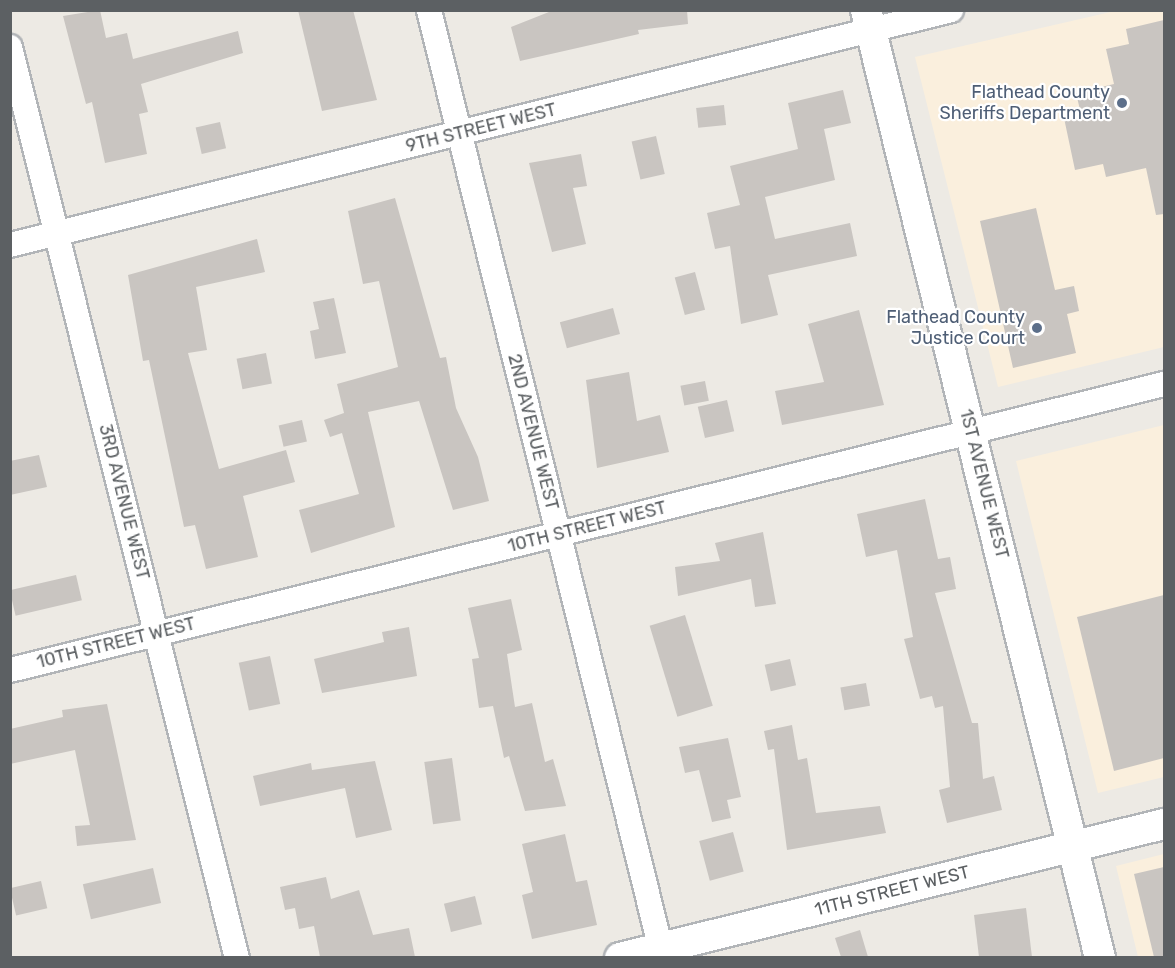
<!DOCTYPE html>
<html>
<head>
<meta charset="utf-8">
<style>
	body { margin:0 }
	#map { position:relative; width:1175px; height:968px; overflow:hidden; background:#edeae4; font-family:Rubik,sans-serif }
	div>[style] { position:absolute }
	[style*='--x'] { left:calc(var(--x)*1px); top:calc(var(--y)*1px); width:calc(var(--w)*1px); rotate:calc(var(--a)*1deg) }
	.commercial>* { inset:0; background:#faefdd }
	.building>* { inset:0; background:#c9c5c1; transform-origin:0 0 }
	.roads { filter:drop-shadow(2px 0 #b2b5b8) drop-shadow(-2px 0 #b2b5b8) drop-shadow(0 2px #b2b5b8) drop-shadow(0 -2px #b2b5b8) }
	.minor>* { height:24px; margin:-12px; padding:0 12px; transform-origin:12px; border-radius:12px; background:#fff }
	.tertiary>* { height:30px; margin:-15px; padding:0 15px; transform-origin:15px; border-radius:15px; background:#fff }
	.dots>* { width:16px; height:16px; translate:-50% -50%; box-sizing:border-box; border:3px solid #fff; border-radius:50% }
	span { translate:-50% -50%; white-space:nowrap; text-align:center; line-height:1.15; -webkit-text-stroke:4.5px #fff; paint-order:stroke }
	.service-label { font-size:18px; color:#4e5e75 }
	.right { translate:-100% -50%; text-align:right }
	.street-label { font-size:18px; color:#5c6063 }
	.frame { position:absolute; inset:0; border:12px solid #5c6063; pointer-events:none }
</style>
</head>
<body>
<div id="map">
	<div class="commercial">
		<div style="clip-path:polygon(1115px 11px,1164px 11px,1164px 347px,998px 387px,915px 57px)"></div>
		<div style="clip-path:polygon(1164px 425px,1164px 777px,1098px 793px,1016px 461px)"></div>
		<div style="clip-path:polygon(1164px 854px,1164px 957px,1138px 957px,1116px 866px)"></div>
	</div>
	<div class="building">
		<div style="clip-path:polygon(100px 10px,106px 38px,127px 33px,133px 59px,238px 31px,243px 53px,141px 84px,148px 112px,139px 114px,147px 154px,105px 163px,92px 102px,86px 104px,63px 16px)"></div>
		<div style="clip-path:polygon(298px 10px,353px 10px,377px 100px,322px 111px)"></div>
		<div style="clip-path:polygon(554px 10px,687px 10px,688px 24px,638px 30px,639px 34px,520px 61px,511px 27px)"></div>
		<div style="clip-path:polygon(1164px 20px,1164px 214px,1156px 215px,1146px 168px,1106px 177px,1103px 164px,1075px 170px,1064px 118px,1081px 114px,1076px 93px,1114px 84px,1106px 49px,1129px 44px,1126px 29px)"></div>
		<div style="clip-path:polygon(843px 90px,851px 123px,824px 129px,835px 180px,765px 197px,775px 239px,850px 223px,857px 256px,768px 275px,778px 315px,741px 324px,730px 246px,715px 249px,707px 213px,740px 205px,730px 166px,798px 149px,788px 103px)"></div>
		<div style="left:724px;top:105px;width:20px;height:28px;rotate:84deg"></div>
		<div style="left:220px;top:122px;width:27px;height:25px;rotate:77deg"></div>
		<div style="left:656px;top:136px;width:39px;height:25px;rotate:77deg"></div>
		<div style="clip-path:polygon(581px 154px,587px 186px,573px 188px,586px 244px,552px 252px,529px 163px)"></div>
		<div style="clip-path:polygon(395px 198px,440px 358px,446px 357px,456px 408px,478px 457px,489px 501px,453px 510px,419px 401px,368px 412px,395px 527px,311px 553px,299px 510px,359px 494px,342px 433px,330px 437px,324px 420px,344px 413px,337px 384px,398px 367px,379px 281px,363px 284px,348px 211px)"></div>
		<div style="clip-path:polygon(1036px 208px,1055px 290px,1074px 286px,1079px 311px,1067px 314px,1076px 353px,1013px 368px,980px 221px)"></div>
		<div style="clip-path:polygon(257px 239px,265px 272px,196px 287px,207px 350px,188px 353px,219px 469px,286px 450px,295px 482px,243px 496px,258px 557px,206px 569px,195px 525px,184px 527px,149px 360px,143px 361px,128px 275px)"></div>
		<div style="left:695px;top:272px;width:39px;height:21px;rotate:75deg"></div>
		<div style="clip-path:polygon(334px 298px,346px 353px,315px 359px,310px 331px,319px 329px,313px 302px)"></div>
		<div style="left:613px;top:308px;width:27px;height:55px;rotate:75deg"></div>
		<div style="clip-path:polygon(859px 310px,884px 405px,782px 425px,775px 391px,824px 382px,808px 324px)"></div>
		<div style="left:266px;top:353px;width:31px;height:30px;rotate:79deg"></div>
		<div style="clip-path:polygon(629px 372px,637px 421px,660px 415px,669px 452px,597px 468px,586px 380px)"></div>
		<div style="left:705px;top:381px;width:20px;height:25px;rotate:79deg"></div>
		<div style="left:727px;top:400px;width:32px;height:30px;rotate:77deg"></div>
		<div style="left:302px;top:420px;width:22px;height:24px;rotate:77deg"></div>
		<div style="clip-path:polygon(39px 455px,47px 487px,10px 495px,10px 461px)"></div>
		<div style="clip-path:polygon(925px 499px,938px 559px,950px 557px,956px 589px,935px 593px,972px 723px,978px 723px,983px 779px,994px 776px,1002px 810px,947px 823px,939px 790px,950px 787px,943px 706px,935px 708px,932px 696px,920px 699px,904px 639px,913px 637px,897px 550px,866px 557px,857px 514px)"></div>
		<div style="clip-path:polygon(763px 532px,776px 604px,755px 607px,751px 579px,678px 596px,675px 567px,720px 561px,715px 543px)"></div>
		<div style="left:76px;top:575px;width:26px;height:68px;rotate:77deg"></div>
		<div style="clip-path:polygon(1164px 595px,1164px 758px,1114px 771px,1077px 617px)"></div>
		<div style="clip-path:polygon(511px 599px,522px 650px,507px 654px,515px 707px,532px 703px,545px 762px,553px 759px,566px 806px,525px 811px,509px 756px,504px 758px,493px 706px,479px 708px,472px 659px,479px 658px,468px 608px)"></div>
		<div style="left:685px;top:615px;width:95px;height:37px;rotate:73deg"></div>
		<div style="clip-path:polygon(409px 627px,417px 676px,322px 693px,314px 659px,384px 642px,382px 632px)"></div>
		<div style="left:270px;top:656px;width:49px;height:32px;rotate:78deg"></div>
		<div style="left:790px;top:659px;width:27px;height:26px;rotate:77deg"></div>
		<div style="left:866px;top:683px;width:23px;height:26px;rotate:80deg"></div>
		<div style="clip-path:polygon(107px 704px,136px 840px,77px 846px,75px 826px,90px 825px,75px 750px,10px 764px,10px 729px,63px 717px,62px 710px)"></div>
		<div style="clip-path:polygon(792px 725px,798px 760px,807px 758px,816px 813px,880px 806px,886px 833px,787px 850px,774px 749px,768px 750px,764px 731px)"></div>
		<div style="clip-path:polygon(728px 738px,741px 797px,727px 800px,731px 818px,712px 822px,699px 770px,685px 773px,679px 747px)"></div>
		<div style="left:452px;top:758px;width:63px;height:28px;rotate:82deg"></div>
		<div style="clip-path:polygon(375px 761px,392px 830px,356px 838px,345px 788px,260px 806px,253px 776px,311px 763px,312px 770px)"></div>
		<div style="left:733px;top:832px;width:41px;height:35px;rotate:75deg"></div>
		<div style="clip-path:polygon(565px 834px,576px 882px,587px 880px,597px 925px,532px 939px,522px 895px,533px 892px,522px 844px)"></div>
		<div style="clip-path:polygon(1164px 867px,1164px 957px,1154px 957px,1134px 874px)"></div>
		<div style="left:153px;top:868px;width:36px;height:72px;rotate:77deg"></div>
		<div style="clip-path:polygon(326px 877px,331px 899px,359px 890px,373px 935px,409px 928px,415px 957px,320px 957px,314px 926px,299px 929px,295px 908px,285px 910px,280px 887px)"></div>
		<div style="left:41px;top:881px;width:28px;height:32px;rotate:77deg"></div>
		<div style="left:475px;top:896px;width:29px;height:32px;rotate:76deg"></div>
		<div style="clip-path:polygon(1026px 908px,1032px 957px,979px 957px,974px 915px)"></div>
		<div style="clip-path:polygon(860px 930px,868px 957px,841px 957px,835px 938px)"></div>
	</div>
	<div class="roads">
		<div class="minor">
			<div style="--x:429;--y:10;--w:976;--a:76.13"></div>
			<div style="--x:10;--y:47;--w:939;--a:76.01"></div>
			<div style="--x:10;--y:245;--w:970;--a:-14.02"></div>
			<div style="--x:10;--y:670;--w:1189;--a:-13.92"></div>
		</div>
		<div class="tertiary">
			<div style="--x:866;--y:10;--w:976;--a:76.13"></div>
			<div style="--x:620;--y:958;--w:560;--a:-13.84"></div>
		</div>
	</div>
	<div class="dots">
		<div style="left:1122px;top:103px;background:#5c6f8a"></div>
		<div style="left:1037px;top:328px;background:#5c6f8a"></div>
	</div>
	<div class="service-label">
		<span class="right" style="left:1110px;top:103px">Flathead County<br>Sheriffs Department</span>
		<span class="right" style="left:1025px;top:328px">Flathead County<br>Justice Court</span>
	</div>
	<div class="street-label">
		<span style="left:481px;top:128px;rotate:-14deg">9TH STREET WEST</span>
		<span style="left:533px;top:432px;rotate:76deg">2ND AVENUE WEST</span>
		<span style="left:984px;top:484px;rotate:76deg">1ST AVENUE WEST</span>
		<span style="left:124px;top:502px;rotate:76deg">3RD AVENUE WEST</span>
		<span style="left:587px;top:527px;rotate:-14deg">10TH STREET WEST</span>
		<span style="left:116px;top:643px;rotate:-14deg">10TH STREET WEST</span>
		<span style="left:892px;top:891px;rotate:-14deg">11TH STREET WEST</span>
	</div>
	<div class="frame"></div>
</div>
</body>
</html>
